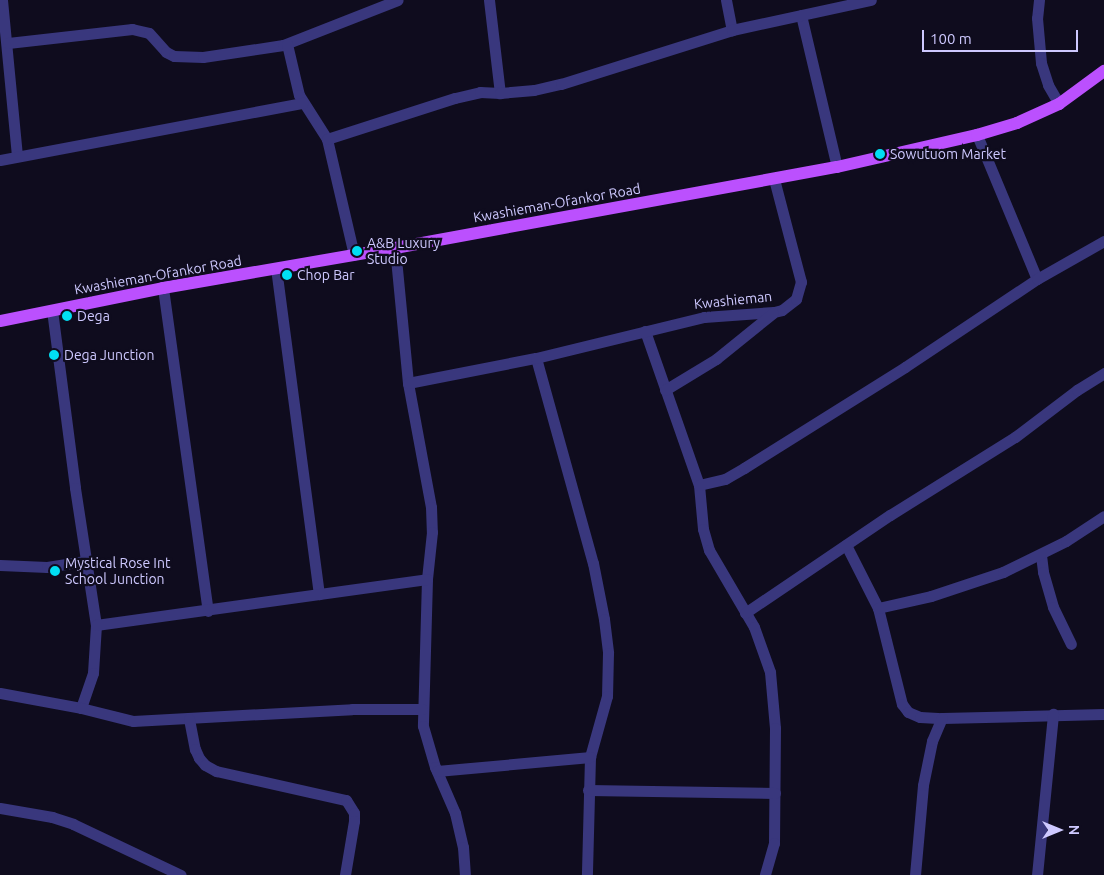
<!DOCTYPE html>
<html>
<head>
<meta charset="utf-8">
<style>
	body { margin:0 }
	#map { position:relative; width:1104px; height:875px; overflow:hidden; background:#0f0c1e; font-family:Ubuntu,sans-serif }
	div>[style] { position:absolute }
	[style*='--x'] { left:calc(var(--x)*1px); top:calc(var(--y)*1px); width:calc(var(--w)*1px); rotate:calc(var(--a)*1deg) }
	.minor>* { height:11px; margin:-5.5px; padding:0 5.5px; transform-origin:5.5px; border-radius:5.5px; background:#39377d }
	.major>* { height:12px; margin:-6px; padding:0 6px; transform-origin:6px; border-radius:6px; background:#bb50fe }
	.dots>* { width:14px; height:14px; translate:-50% -50%; box-sizing:border-box; border:2px solid #0f0c1e; border-radius:50% }
	span { translate:-50% -50%; white-space:nowrap; text-align:center; line-height:1.15; -webkit-text-stroke:4.5px #0f0c1e; paint-order:stroke }
	.poi-label { font-size:14px; color:#cec9ff }
	.left { translate:0 -50%; text-align:left }
	.street-label { font-size:14px; color:#cec9ff }
	.north { position:absolute; left:1034px; top:805px; width:50px; height:50px; -webkit-text-stroke:4px #0f0c1e; paint-order:stroke; rotate:90deg; font-size:14px; font-weight:700; line-height:20px; text-align:center; color:#cec9ff }
	.north::after { content:''; display:block; margin:auto; width:18px; height:22px; background:#cec9ff; clip-path:polygon(50% 0,100% 100%,50% 72%,0 100%) }
	.scale { position:absolute; left:922px; top:30px; width:156px; height:22px; box-sizing:border-box; border:2px solid #cec9ff; border-top:0; padding-left:6px; font-size:15px; line-height:18px; white-space:nowrap; color:#cec9ff; -webkit-text-stroke:4px #0f0c1e; paint-order:stroke }
</style>
</head>
<body>
<div id="map">
	<div class="minor">
		<div style="--x:2;--y:0;--w:157;--a:84.5"></div>
		<div style="--x:489;--y:0;--w:94;--a:83.3"></div>
		<div style="--x:726;--y:0;--w:31;--a:79"></div>
		<div style="--x:1039;--y:0;--w:18;--a:96"></div>
		<div style="--x:1037;--y:18;--w:45;--a:84.9"></div>
		<div style="--x:1041;--y:63;--w:23;--a:72"></div>
		<div style="--x:1048;--y:85;--w:22;--a:60"></div>
		<div style="--x:801;--y:15;--w:156;--a:76.7"></div>
		<div style="--x:8;--y:43;--w:125;--a:-6.4"></div>
		<div style="--x:132;--y:29;--w:17;--a:13"></div>
		<div style="--x:149;--y:33;--w:25;--a:48"></div>
		<div style="--x:166;--y:52;--w:9;--a:27"></div>
		<div style="--x:174;--y:56;--w:29;--a:2"></div>
		<div style="--x:203;--y:57;--w:81;--a:-8.5"></div>
		<div style="--x:283;--y:45;--w:123;--a:-21.4"></div>
		<div style="--x:287;--y:44;--w:52;--a:76.8"></div>
		<div style="--x:299;--y:95;--w:52;--a:57.5"></div>
		<div style="--x:327;--y:139;--w:119;--a:76.9"></div>
		<div style="--x:977;--y:135;--w:156;--a:67.4"></div>
		<div style="--x:327;--y:139;--w:134;--a:-17.8"></div>
		<div style="--x:455;--y:98;--w:26;--a:-13"></div>
		<div style="--x:480;--y:92;--w:20;--a:3"></div>
		<div style="--x:500;--y:93;--w:34;--a:-5"></div>
		<div style="--x:534;--y:90;--w:28;--a:-13"></div>
		<div style="--x:561;--y:84;--w:179;--a:-17.5"></div>
		<div style="--x:732;--y:30;--w:142;--a:-12.2"></div>
		<div style="--x:0;--y:160;--w:308;--a:-10.7"></div>
		<div style="--x:395;--y:248;--w:136;--a:84.5"></div>
		<div style="--x:408;--y:383;--w:126;--a:79.5"></div>
		<div style="--x:431;--y:507;--w:25;--a:88"></div>
		<div style="--x:432;--y:532;--w:47;--a:96.1"></div>
		<div style="--x:427;--y:579;--w:147;--a:91.6"></div>
		<div style="--x:423;--y:726;--w:43;--a:73.7"></div>
		<div style="--x:435;--y:767;--w:50;--a:66.5"></div>
		<div style="--x:455;--y:813;--w:35;--a:77"></div>
		<div style="--x:463;--y:847;--w:28;--a:86"></div>
		<div style="--x:276;--y:268;--w:329;--a:82.5"></div>
		<div style="--x:163;--y:288;--w:326;--a:82.1"></div>
		<div style="--x:52;--y:310;--w:179;--a:82.6"></div>
		<div style="--x:75;--y:488;--w:139;--a:81.3"></div>
		<div style="--x:96;--y:625;--w:48;--a:93.6"></div>
		<div style="--x:93;--y:673;--w:37;--a:109"></div>
		<div style="--x:645;--y:331;--w:163;--a:70.7"></div>
		<div style="--x:699;--y:485;--w:44;--a:84.8"></div>
		<div style="--x:703;--y:529;--w:22;--a:74"></div>
		<div style="--x:709;--y:550;--w:89;--a:59.7"></div>
		<div style="--x:754;--y:627;--w:48;--a:70.4"></div>
		<div style="--x:770;--y:672;--w:56;--a:84.9"></div>
		<div style="--x:775;--y:728;--w:115;--a:90.5"></div>
		<div style="--x:774;--y:843;--w:33;--a:106"></div>
		<div style="--x:536;--y:358;--w:213;--a:74.5"></div>
		<div style="--x:593;--y:563;--w:57;--a:78.9"></div>
		<div style="--x:604;--y:619;--w:34;--a:83"></div>
		<div style="--x:608;--y:653;--w:43;--a:91.3"></div>
		<div style="--x:607;--y:696;--w:63;--a:105.6"></div>
		<div style="--x:590;--y:757;--w:118;--a:91.5"></div>
		<div style="--x:408;--y:383;--w:130;--a:-11.1"></div>
		<div style="--x:536;--y:358;--w:173;--a:-13.7"></div>
		<div style="--x:704;--y:317;--w:70;--a:-4.1"></div>
		<div style="--x:774;--y:312;--w:8;--a:-14"></div>
		<div style="--x:782;--y:310;--w:18;--a:-38"></div>
		<div style="--x:796;--y:299;--w:18;--a:-74"></div>
		<div style="--x:801;--y:282;--w:106;--a:-104.7"></div>
		<div style="--x:665;--y:390;--w:60;--a:-31.3"></div>
		<div style="--x:716;--y:359;--w:73;--a:-38.9"></div>
		<div style="--x:699;--y:485;--w:27;--a:-13"></div>
		<div style="--x:725;--y:479;--w:22;--a:-30"></div>
		<div style="--x:744;--y:468;--w:190;--a:-32.1"></div>
		<div style="--x:905;--y:367;--w:159;--a:-33.7"></div>
		<div style="--x:1037;--y:279;--w:77;--a:-29.6"></div>
		<div style="--x:846;--y:545;--w:71;--a:63.1"></div>
		<div style="--x:878;--y:608;--w:99;--a:76"></div>
		<div style="--x:902;--y:704;--w:10;--a:53"></div>
		<div style="--x:908;--y:712;--w:13;--a:23"></div>
		<div style="--x:920;--y:717;--w:22;--a:3"></div>
		<div style="--x:942;--y:718;--w:162;--a:-1.4"></div>
		<div style="--x:1041;--y:555;--w:17;--a:83"></div>
		<div style="--x:1043;--y:572;--w:36;--a:74"></div>
		<div style="--x:1053;--y:607;--w:41;--a:64.1"></div>
		<div style="--x:0;--y:565;--w:47;--a:2.4"></div>
		<div style="--x:47;--y:567;--w:39;--a:-9"></div>
		<div style="--x:878;--y:608;--w:54;--a:-12.8"></div>
		<div style="--x:931;--y:596;--w:76;--a:-18.4"></div>
		<div style="--x:1003;--y:572;--w:70;--a:-26.2"></div>
		<div style="--x:1066;--y:541;--w:45;--a:-33.3"></div>
		<div style="--x:745;--y:613;--w:175;--a:-34.1"></div>
		<div style="--x:890;--y:515;--w:147;--a:-32"></div>
		<div style="--x:1015;--y:437;--w:78;--a:-37.2"></div>
		<div style="--x:1077;--y:390;--w:32;--a:-32"></div>
		<div style="--x:96;--y:625;--w:334;--a:-7.9"></div>
		<div style="--x:0;--y:693;--w:82;--a:10.5"></div>
		<div style="--x:81;--y:708;--w:54;--a:14"></div>
		<div style="--x:133;--y:721;--w:219;--a:-3.1"></div>
		<div style="--x:352;--y:709;--w:70;--a:0"></div>
		<div style="--x:189;--y:719;--w:31;--a:79"></div>
		<div style="--x:195;--y:749;--w:10;--a:66"></div>
		<div style="--x:199;--y:758;--w:9;--a:49"></div>
		<div style="--x:205;--y:765;--w:13;--a:29"></div>
		<div style="--x:216;--y:771;--w:133;--a:12.6"></div>
		<div style="--x:346;--y:800;--w:15;--a:58"></div>
		<div style="--x:354;--y:813;--w:8;--a:90"></div>
		<div style="--x:354;--y:821;--w:55;--a:99.5"></div>
		<div style="--x:437;--y:771;--w:154;--a:-5.2"></div>
		<div style="--x:588;--y:790;--w:187;--a:0.9"></div>
		<div style="--x:0;--y:808;--w:53;--a:9.8"></div>
		<div style="--x:52;--y:817;--w:22;--a:18"></div>
		<div style="--x:73;--y:824;--w:119;--a:25.3"></div>
		<div style="--x:915;--y:875;--w:90;--a:-84.9"></div>
		<div style="--x:923;--y:785;--w:45;--a:-78.4"></div>
		<div style="--x:932;--y:741;--w:25;--a:-67"></div>
		<div style="--x:1037;--y:875;--w:162;--a:-84.3"></div>
	</div>
	<div class="major">
		<div style="--x:0;--y:321;--w:166;--a:-11.4"></div>
		<div style="--x:163;--y:288;--w:235;--a:-9.8"></div>
		<div style="--x:395;--y:248;--w:449;--a:-10.4"></div>
		<div style="--x:837;--y:167;--w:144;--a:-12.9"></div>
		<div style="--x:977;--y:135;--w:42;--a:-16.7"></div>
		<div style="--x:1017;--y:123;--w:46;--a:-24.3"></div>
		<div style="--x:1059;--y:104;--w:56;--a:-36.3"></div>
	</div>
	<div class="dots">
		<div style="left:880px;top:154px;background:#01def3"></div>
		<div style="left:357px;top:251px;background:#01def3"></div>
		<div style="left:287px;top:275px;background:#01def3"></div>
		<div style="left:67px;top:316px;background:#01def3"></div>
		<div style="left:54px;top:355px;background:#01def3"></div>
		<div style="left:55px;top:571px;background:#01def3"></div>
	</div>
	<div class="poi-label">
		<span class="left" style="left:890px;top:154px">Sowutuom Market</span>
		<span class="left" style="left:367px;top:251px">A&amp;B Luxury<br>Studio</span>
		<span class="left" style="left:297px;top:275px">Chop Bar</span>
		<span class="left" style="left:77px;top:316px">Dega</span>
		<span class="left" style="left:64px;top:355px">Dega Junction</span>
		<span class="left" style="left:65px;top:571px">Mystical Rose Int<br>School Junction</span>
	</div>
	<div class="street-label">
		<span style="left:557px;top:203px;rotate:-10deg">Kwashieman-Ofankor Road</span>
		<span style="left:158px;top:275px;rotate:-10deg">Kwashieman-Ofankor Road</span>
		<span style="left:733px;top:300px;rotate:-6deg">Kwashieman</span>
	</div>
	<div class="north">N</div>
	<div class="scale">100 m</div>
</div>
</body>
</html>
